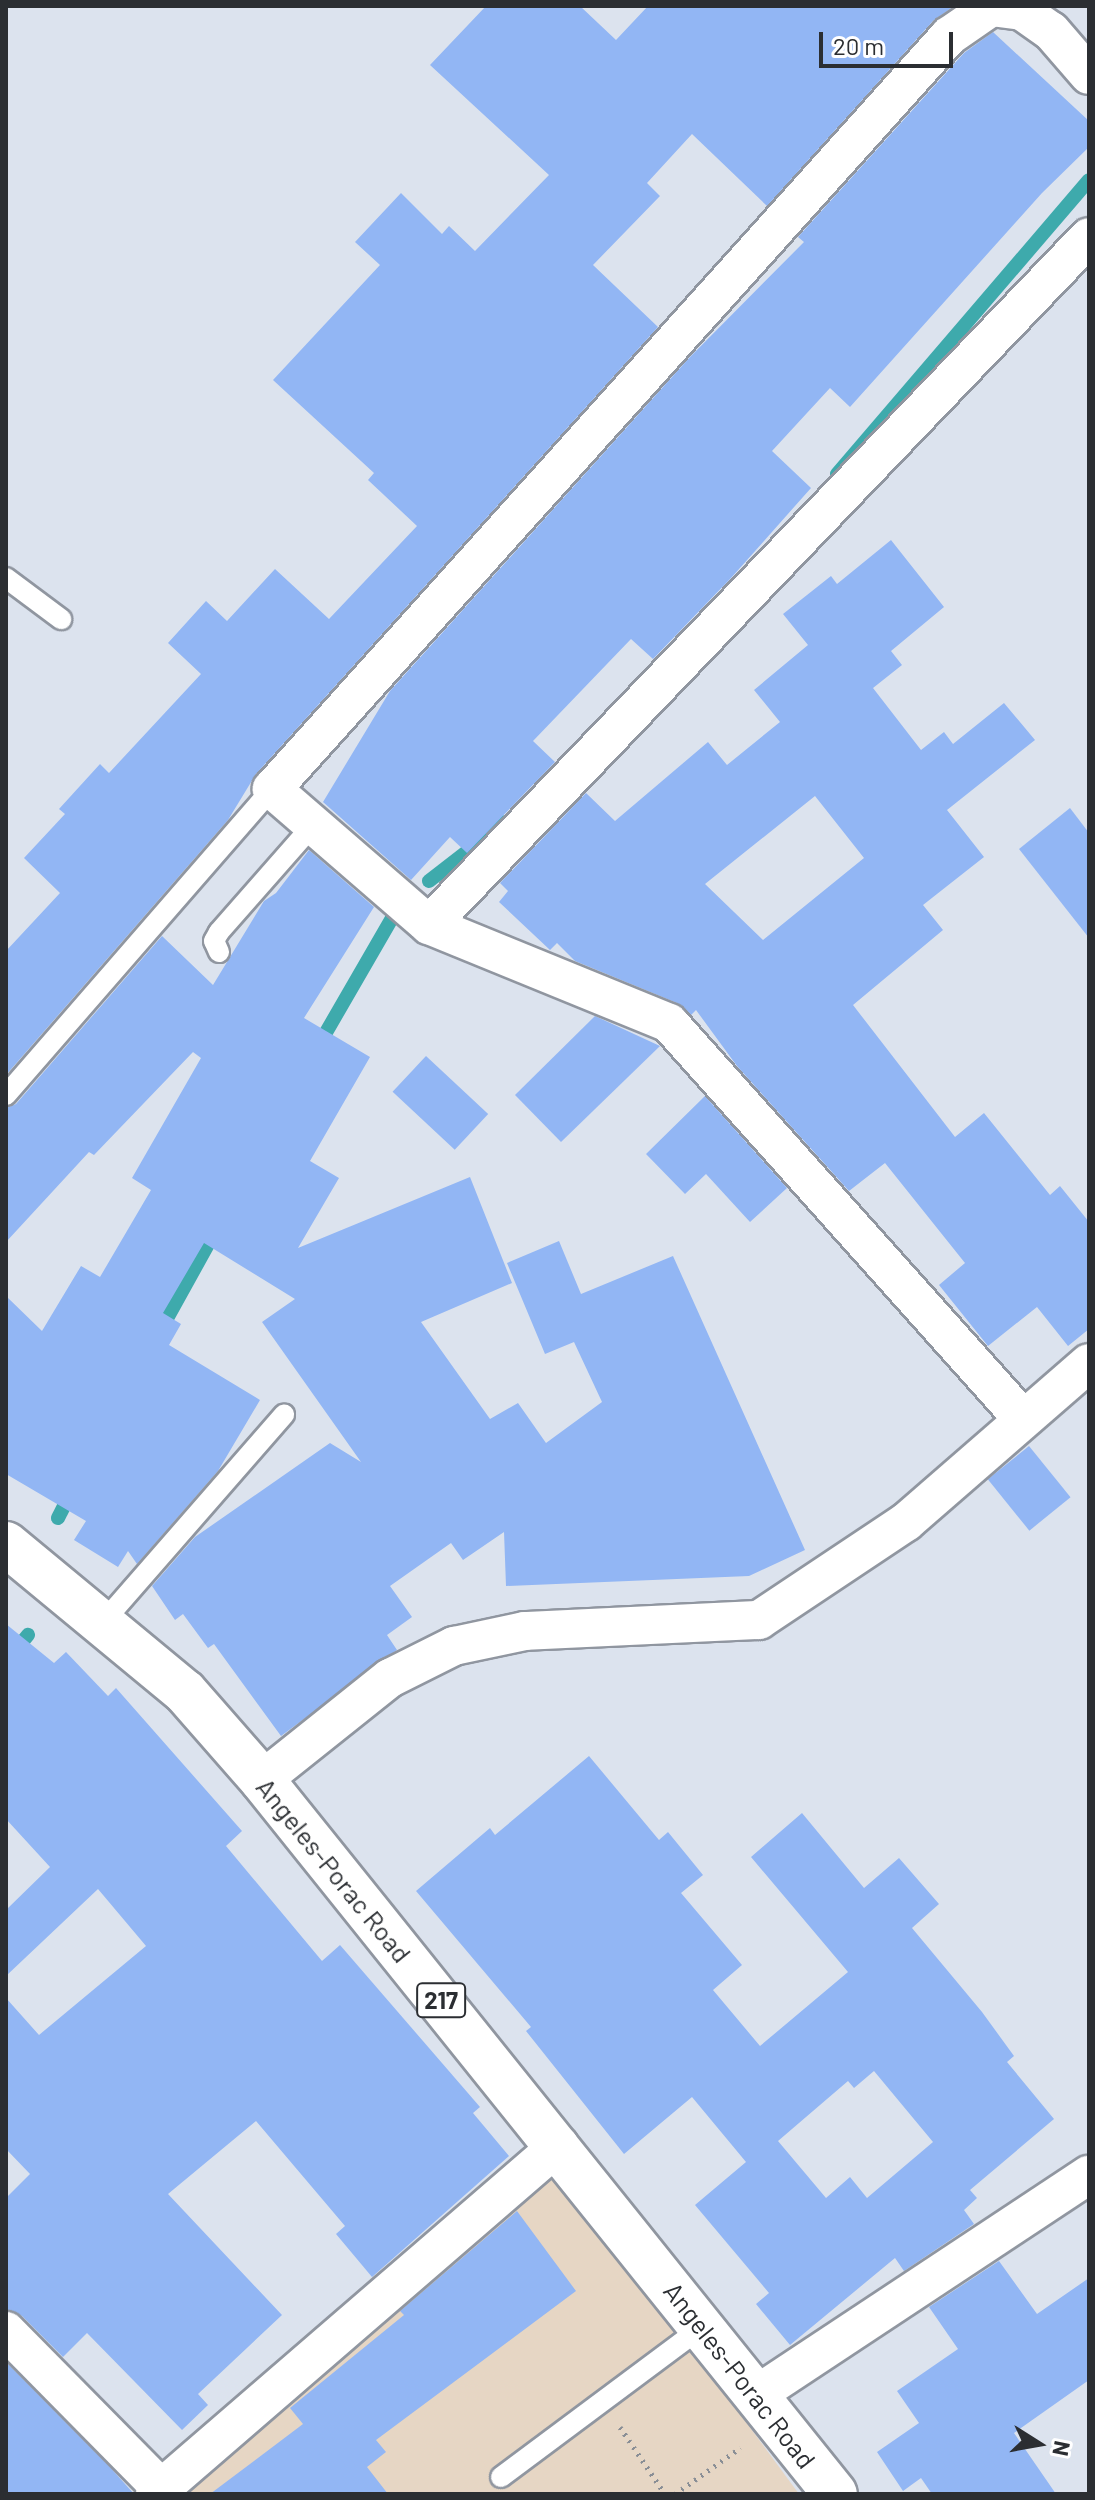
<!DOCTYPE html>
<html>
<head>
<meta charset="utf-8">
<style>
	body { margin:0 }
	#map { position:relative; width:1095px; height:2500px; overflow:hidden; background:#dce3ee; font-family:Barlow,sans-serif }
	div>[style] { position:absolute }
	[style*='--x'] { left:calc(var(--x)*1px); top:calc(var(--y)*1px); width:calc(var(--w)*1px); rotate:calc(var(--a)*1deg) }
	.education>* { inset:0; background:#e6d6c4 }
	.stream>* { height:14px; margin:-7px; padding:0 7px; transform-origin:7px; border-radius:7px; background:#3eaaac }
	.building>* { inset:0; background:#92b6f4; transform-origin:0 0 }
	.path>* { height:5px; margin-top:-2.5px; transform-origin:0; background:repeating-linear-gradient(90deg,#898e95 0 2px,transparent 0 8px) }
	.roads { filter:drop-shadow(2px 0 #9096a0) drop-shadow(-2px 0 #9096a0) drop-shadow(0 2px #9096a0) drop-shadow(0 -2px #9096a0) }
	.service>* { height:20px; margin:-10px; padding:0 10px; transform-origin:10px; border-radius:10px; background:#fff }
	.minor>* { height:38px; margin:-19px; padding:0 19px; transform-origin:19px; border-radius:19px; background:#fff }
	.primary>* { height:44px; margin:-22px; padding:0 22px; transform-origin:22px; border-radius:22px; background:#fff }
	span { translate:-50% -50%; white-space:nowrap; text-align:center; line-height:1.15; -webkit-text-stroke:6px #fff; paint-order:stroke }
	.shield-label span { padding:2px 6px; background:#fff; border:2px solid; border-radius:6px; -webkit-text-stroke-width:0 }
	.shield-label { font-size:24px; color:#2b2e32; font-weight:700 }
	.street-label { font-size:26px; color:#2b2e32 }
	.frame { position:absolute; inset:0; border:8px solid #2b2e32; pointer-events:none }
	.north { position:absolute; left:999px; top:2404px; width:80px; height:80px; -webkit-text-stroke:6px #fff; paint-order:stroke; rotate:101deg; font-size:22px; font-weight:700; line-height:32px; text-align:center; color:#2b2e32 }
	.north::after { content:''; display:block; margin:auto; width:28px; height:36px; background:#2b2e32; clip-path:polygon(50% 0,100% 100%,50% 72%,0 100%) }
	.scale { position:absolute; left:819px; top:32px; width:134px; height:36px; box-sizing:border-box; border:4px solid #2b2e32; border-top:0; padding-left:10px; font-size:24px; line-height:28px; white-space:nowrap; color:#2b2e32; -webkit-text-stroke:6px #fff; paint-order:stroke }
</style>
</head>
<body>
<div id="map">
	<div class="education">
		<div style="clip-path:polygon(557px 2165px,799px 2494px,183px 2494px)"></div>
	</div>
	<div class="stream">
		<div style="--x:837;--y:474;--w:387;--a:-49.4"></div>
		<div style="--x:429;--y:881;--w:96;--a:-37.8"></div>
		<div style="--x:317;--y:1048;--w:156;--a:-60"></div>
		<div style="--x:160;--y:1331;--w:115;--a:-61"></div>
		<div style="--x:58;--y:1518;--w:28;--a:-63"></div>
		<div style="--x:6;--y:1662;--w:35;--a:-51"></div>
	</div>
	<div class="building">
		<div style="clip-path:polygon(486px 6px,580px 6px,616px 40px,648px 6px,954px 6px,933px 21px,767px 206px,692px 134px,647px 183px,660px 196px,593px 265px,658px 327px,256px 774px,228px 820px,6px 1075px,6px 951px,60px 893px,24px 858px,65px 814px,59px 809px,100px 764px,109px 773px,201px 674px,168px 643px,206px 601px,227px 621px,275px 569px,329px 619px,417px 526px,368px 480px,374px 473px,273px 380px,380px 265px,355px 242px,401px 193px,442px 234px,449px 226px,475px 251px,549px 175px,430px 65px)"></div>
		<div style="clip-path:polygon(993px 32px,1089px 121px,1089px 147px,1042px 193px,850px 407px,830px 388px,772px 451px,811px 488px,731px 578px,653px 659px,631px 639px,533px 741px,555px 762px,467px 853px,450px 837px,411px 880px,323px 802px,390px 691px,690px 357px,804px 242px,798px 237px,964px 53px)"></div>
		<div style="clip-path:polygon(evenodd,891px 540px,944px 607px,891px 651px,902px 665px,873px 688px,921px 750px,944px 732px,953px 744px,1004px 703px,1035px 740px,947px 810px,984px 857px,923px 905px,943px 930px,853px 1005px,955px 1137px,984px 1113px,1050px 1195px,1060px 1186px,1089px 1222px,1089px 1329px,1068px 1346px,1037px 1307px,988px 1346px,939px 1285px,965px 1263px,885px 1163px,849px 1191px,737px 1066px,696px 1010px,691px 1015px,677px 1003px,575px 961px,557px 943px,550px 950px,499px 902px,508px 891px,500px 883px,586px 793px,615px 821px,708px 742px,727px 765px,780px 722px,754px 690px,808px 645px,783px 614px,831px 576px,837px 584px,891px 540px,815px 796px,864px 858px,763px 940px,705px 884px,815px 796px)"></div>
		<div style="clip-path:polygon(1070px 808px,1089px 833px,1089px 938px,1019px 849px)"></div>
		<div style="clip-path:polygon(309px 850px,374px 907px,304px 1018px,370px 1057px,310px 1161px,339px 1178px,298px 1248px,470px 1177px,512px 1283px,421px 1322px,490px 1419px,518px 1403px,546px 1443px,602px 1402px,574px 1342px,545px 1354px,507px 1263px,559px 1241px,581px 1294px,673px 1256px,805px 1550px,749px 1576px,506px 1586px,504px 1532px,463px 1560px,451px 1543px,390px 1586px,412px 1617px,387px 1635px,397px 1650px,281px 1736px,214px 1644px,208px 1648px,183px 1614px,175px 1620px,152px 1586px,195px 1537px,330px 1443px,361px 1462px,262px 1322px,295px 1299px,204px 1243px,163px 1313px,181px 1324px,169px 1345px,260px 1400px,218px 1471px,137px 1564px,128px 1551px,118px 1567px,74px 1540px,86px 1521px,6px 1474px,6px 1296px,42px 1331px,81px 1266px,100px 1277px,151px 1190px,132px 1178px,201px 1058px,193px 1052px,94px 1155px,89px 1152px,6px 1242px,6px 1108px,16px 1104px,162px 936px,213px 985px,264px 901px,276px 893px)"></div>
		<div style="clip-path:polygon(595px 1016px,660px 1046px,561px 1142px,515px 1095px)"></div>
		<div style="left:426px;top:1056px;width:85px;height:49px;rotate:43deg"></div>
		<div style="clip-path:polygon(705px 1096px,787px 1188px,750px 1222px,706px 1174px,685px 1194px,646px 1154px)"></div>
		<div style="left:1029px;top:1446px;width:66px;height:53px;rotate:51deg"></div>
		<div style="clip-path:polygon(6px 1624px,54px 1663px,66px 1652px,108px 1696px,116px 1688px,242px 1831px,226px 1846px,322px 1961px,340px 1945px,480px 2107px,473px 2113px,509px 2156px,372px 2277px,336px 2234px,345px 2226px,256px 2121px,168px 2194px,282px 2315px,198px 2394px,208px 2405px,182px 2430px,87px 2333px,63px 2357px,22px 2316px,6px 2310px,6px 2198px,30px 2174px,6px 2149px,6px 1998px,39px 2035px,146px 1946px,98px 1889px,6px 1976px,6px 1910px,50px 1867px,6px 1819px)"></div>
		<div style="clip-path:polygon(evenodd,589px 1756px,659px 1840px,668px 1832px,703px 1875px,681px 1893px,742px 1965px,713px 1990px,760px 2046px,848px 1972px,751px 1857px,802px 1813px,864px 1888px,899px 1858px,939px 1904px,912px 1928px,982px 2012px,1014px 2056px,1007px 2062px,1054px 2119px,970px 2190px,977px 2198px,964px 2210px,974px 2224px,904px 2271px,895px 2258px,790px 2345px,756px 2304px,769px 2293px,695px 2205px,746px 2162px,692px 2097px,624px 2154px,526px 2031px,531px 2027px,416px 1891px,490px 1828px,495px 1835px,589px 1756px,874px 2071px,933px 2142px,867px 2198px,850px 2177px,826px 2198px,778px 2141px,848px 2081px,854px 2088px,874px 2071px)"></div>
		<div style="clip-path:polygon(517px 2211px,576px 2291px,376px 2440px,386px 2452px,367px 2467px,388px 2494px,210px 2494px,303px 2424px,290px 2408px,404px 2315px,400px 2311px)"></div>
		<div style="clip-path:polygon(999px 2261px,1037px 2314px,1089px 2278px,1089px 2380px,1014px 2433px,1056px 2494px,932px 2494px,921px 2478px,903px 2491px,877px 2452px,919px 2423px,897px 2391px,958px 2349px,929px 2307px)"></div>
		<div style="clip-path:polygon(6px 2362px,109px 2466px,134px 2494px,6px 2494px)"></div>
	</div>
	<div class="path">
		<div style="--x:620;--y:2427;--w:81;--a:56.1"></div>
		<div style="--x:675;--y:2494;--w:80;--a:-35.3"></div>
	</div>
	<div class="roads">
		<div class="service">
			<div style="--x:6;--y:578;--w:69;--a:36.7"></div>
			<div style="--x:219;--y:952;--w:12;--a:-114"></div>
			<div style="--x:214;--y:941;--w:10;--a:-61"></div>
			<div style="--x:219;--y:932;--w:142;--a:-48.7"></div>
			<div style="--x:6;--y:1095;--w:405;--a:-49"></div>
			<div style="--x:104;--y:1621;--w:274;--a:-48.9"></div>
			<div style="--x:501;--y:2477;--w:251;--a:-36.7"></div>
		</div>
		<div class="minor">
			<div style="--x:429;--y:925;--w:953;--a:-46.19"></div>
			<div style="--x:1023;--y:1419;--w:531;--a:-131.79"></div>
			<div style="--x:669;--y:1023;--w:259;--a:-157.8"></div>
			<div style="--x:429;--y:925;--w:208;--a:-139.1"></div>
			<div style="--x:272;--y:789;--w:1013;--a:-48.04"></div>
			<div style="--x:949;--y:36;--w:51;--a:-34.6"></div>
			<div style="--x:991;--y:7;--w:31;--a:7"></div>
			<div style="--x:1022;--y:11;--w:35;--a:35"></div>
			<div style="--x:1051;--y:31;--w:58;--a:49.2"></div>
			<div style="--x:262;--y:1780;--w:164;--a:-38.6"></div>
			<div style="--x:390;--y:1678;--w:72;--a:-26.6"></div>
			<div style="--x:454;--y:1646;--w:73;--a:-11.9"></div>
			<div style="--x:525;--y:1631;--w:234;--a:-2.7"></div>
			<div style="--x:759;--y:1620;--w:177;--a:-33.7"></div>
			<div style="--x:906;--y:1522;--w:242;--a:-41"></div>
			<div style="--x:6;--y:2331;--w:221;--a:45.4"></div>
			<div style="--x:756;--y:2395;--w:399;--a:-33.5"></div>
			<div style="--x:155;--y:2494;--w:534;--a:-40.82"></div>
		</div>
		<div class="primary">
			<div style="--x:6;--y:1544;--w:232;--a:39.6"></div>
			<div style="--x:185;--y:1692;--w:117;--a:48.8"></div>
			<div style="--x:262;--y:1780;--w:915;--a:51.25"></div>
		</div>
	</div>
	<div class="shield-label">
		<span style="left:441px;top:2000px">217</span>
	</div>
	<div class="street-label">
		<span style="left:334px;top:1870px;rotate:51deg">Angeles-Porac Road</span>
		<span style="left:740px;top:2375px;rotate:52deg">Angeles-Porac Road</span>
	</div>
	<div class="frame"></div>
	<div class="north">N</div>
	<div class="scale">20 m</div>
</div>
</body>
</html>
